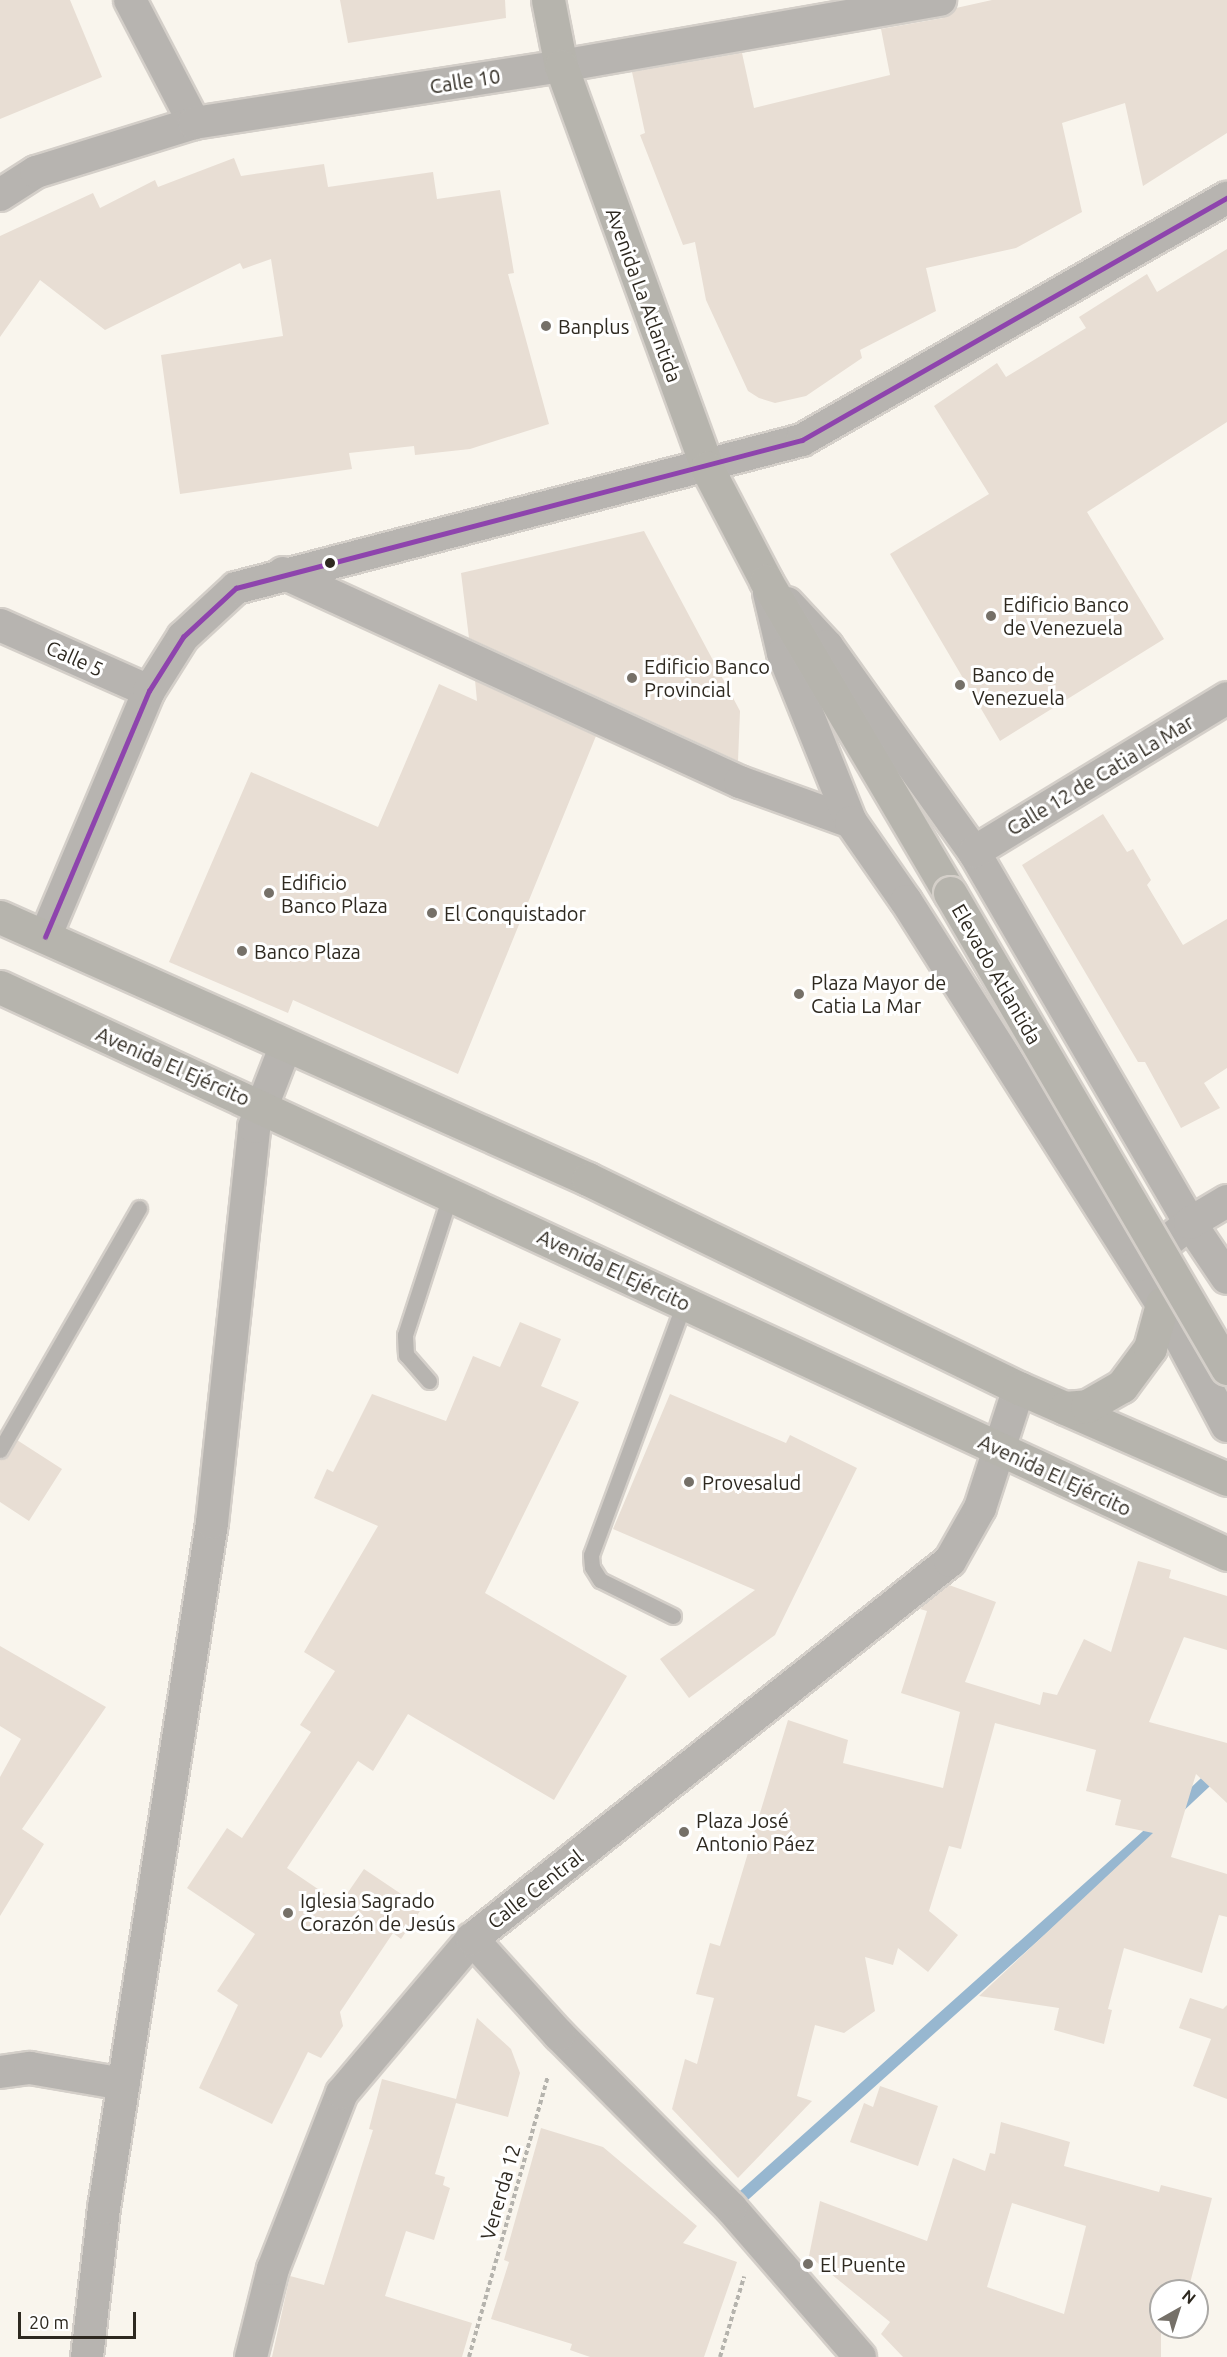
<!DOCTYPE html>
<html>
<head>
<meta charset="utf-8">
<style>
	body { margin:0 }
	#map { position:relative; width:1227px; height:2357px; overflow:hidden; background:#f9f5ed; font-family:Ubuntu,sans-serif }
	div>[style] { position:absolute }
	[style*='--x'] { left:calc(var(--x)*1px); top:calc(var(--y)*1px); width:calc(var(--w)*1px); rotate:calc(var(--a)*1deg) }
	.stream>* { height:12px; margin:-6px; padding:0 6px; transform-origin:6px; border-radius:6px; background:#97b7d0 }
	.building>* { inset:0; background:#e8ded4 }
	.path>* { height:4px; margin-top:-2px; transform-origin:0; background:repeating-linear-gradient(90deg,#b5b3ad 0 4.5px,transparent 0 7.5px) }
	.roads { filter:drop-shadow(2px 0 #d4cfc9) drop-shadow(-2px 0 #d4cfc9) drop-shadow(0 2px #d4cfc9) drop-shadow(0 -2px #d4cfc9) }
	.lane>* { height:15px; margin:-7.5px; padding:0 7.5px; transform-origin:7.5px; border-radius:7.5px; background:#b7b4b0 }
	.street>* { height:32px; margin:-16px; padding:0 16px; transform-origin:16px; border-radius:16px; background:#b7b4b0 }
	.secondary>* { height:33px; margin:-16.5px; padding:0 16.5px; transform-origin:16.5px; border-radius:16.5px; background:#b6b4ad }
	.bridges { filter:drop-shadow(2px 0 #d4cfc9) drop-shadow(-2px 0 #d4cfc9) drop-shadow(0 2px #d4cfc9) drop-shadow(0 -2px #d4cfc9) }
	.secondary-bridge>* { height:33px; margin:-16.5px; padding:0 16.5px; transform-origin:16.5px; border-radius:16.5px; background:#b6b4ad }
	.bus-1>* { height:4.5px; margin:-2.25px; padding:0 2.25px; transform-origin:2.25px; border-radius:2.25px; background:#8e44ad }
	.dots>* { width:16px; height:16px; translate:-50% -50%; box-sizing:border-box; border:3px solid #fff; border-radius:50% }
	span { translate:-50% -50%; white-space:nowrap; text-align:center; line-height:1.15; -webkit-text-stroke:6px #fff; paint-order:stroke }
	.street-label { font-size:20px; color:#2e2920 }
	.poi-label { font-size:20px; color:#2e2920 }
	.left { translate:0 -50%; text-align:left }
	.north { position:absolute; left:1149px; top:2279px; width:60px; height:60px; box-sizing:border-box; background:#fff; border:2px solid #aba9a6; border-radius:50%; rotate:39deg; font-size:16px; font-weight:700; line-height:24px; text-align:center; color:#2e2920 }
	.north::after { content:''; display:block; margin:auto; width:21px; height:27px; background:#757068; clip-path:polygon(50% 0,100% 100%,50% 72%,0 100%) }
	.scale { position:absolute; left:18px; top:2312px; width:118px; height:27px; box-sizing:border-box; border:3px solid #2e2920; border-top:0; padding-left:8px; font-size:18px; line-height:21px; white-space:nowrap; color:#2e2920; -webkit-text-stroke:4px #fff; paint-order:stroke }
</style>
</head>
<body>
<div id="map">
	<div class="stream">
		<div style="--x:1179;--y:1807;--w:66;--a:-43.2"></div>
		<div style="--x:731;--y:2207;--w:577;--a:-41.77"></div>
	</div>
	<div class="building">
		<div style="clip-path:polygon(0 0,70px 0,102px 77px,0 119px)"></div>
		<div style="clip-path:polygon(340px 0,505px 0,506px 18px,348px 43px)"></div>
		<div style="clip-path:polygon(992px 0,1227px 0,1227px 133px,1143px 186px,1125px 103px,1062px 123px,1082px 212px,1016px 248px,926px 268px,936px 311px,860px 350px,862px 358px,806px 396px,775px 403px,759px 398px,748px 391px,706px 300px,695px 242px,683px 245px,640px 135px,645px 133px,632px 72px,742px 53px,754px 108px,890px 75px,881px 29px,943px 18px,956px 8px)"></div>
		<div style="clip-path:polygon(234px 158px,241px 176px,324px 164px,328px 187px,433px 172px,437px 199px,500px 190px,514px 273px,508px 274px,549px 424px,470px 449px,415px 455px,414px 446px,349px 453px,352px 469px,180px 494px,161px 355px,283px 336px,271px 259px,243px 269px,240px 263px,105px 330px,40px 280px,0 337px,0 236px,93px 193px,100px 208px,155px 180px,158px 187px)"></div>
		<div style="clip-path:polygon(1227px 249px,1227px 422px,1087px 512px,1164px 639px,1000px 741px,890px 554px,989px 494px,934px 406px,997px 363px,1006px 377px,1086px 328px,1079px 317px,1147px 274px,1157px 292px)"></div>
		<div style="clip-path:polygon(644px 531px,740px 711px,738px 761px,469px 638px,461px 573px)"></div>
		<div style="clip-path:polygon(475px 680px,596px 736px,458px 1074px,293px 1000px,288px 1013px,169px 962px,251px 772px,378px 827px,439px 684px,477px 701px)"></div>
		<div style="clip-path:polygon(1103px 814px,1127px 852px,1133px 849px,1151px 880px,1147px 885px,1183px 945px,1227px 919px,1227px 1068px,1204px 1083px,1220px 1108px,1181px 1128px,1145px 1062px,1138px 1062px,1022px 865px)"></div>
		<div style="clip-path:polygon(520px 1322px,561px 1339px,541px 1386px,579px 1402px,485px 1593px,627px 1676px,554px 1800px,408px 1714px,373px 1771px,358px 1761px,287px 1868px,340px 1904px,364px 1869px,422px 1908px,401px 1939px,393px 1933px,340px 2012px,343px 2026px,321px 2058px,308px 2052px,272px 2124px,199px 2088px,238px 2005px,217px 1991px,255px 1934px,187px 1888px,227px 1828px,242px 1838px,311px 1732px,300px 1725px,335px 1671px,304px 1652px,378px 1526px,314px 1498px,327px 1469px,333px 1472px,372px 1394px,446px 1421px,473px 1356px,500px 1367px)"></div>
		<div style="clip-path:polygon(670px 1394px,786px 1443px,790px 1435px,857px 1468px,775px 1635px,689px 1698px,660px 1659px,755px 1590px,613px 1529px)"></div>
		<div style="clip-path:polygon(17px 1440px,62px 1469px,29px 1521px,0 1502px,0 1460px,8px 1455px)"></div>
		<div style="clip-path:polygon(1138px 1561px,1171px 1570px,1169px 1578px,1227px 1596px,1227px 1650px,1184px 1637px,1149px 1722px,1227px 1743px,1227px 1803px,1196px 1774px,1171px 1857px,1227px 1874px,1227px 1917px,1219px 1915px,1202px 1973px,1124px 1948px,1108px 2009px,1112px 2010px,1104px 2044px,1054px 2030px,1059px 2008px,979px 1996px,1153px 1833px,1115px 1825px,1121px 1800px,1086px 1791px,1096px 1750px,995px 1723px,961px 1849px,949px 1846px,929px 1911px,958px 1935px,928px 1972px,898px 1948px,893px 1965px,865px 1957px,875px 2011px,844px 2033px,815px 2025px,797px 2096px,812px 2101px,738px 2178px,672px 2109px,685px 2059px,697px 2064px,714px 1998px,696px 1994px,710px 1943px,720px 1946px,788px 1720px,848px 1740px,843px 1763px,943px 1788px,960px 1712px,901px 1693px,927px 1611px,920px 1609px,924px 1604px,949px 1585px,996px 1602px,965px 1682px,1040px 1705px,1043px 1692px,1057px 1695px,1084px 1639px,1111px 1652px)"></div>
		<div style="clip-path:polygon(0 1646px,106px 1707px,22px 1829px,44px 1844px,0 1916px,0 1777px,21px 1739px,0 1726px)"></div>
		<div style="clip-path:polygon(1190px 1998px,1223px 2009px,1227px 2005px,1227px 2099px,1193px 2086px,1211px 2039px,1179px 2028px)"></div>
		<div style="clip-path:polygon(477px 2018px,511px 2049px,520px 2073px,508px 2117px,456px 2103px,435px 2174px,445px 2177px,443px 2185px,450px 2188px,434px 2240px,406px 2231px,385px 2296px,472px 2323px,462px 2357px,272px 2357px,290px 2276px,324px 2285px,373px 2130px,369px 2129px,382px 2079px,456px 2099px)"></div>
		<div style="clip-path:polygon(880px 2086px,938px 2106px,918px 2166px,850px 2142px,864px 2103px,873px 2107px)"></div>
		<div style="clip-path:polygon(evenodd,1001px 2122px,1070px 2142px,1064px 2166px,1159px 2192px,1161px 2185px,1212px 2198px,1188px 2291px,1161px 2291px,1161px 2357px,903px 2357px,881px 2334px,890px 2322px,809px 2256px,820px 2201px,927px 2241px,953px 2158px,985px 2171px,990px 2153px,995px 2154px,1001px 2122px,1012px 2203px,1086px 2226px,1064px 2314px,987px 2287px,1012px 2203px)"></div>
		<div style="clip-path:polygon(541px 2128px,603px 2147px,697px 2226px,683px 2243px,737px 2262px,704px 2357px,590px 2357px,570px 2350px,572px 2344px,491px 2319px,509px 2262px,504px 2260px)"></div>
	</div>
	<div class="path">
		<div style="--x:469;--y:2357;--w:292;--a:-74.3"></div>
		<div style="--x:720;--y:2357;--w:84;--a:-73.3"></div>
	</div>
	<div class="roads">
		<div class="lane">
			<div style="--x:429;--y:1381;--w:35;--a:-131"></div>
			<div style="--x:406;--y:1355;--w:20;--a:-93"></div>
			<div style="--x:405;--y:1335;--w:149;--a:-72.1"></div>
			<div style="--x:0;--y:1450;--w:279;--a:-60.1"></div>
			<div style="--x:673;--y:1616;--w:81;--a:-153.7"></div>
			<div style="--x:600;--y:1580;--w:15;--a:-122"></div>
			<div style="--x:592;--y:1567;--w:12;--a:-95"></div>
			<div style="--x:591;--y:1555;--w:269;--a:-69.7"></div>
		</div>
		<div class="street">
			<div style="--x:130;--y:0;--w:139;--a:62.5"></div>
			<div style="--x:0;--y:195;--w:43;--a:-32.6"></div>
			<div style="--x:36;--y:172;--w:165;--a:-17.2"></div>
			<div style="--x:194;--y:123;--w:371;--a:-8.8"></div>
			<div style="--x:561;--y:66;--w:385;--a:-9.9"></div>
			<div style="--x:283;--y:573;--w:503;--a:24.58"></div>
			<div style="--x:740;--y:782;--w:118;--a:19.8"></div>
			<div style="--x:769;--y:593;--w:62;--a:76.9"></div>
			<div style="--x:783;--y:653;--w:182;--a:68.1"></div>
			<div style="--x:851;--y:822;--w:96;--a:55.2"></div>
			<div style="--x:906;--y:901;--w:477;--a:57.6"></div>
			<div style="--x:1162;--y:1304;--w:138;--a:62"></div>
			<div style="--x:787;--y:603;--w:59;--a:47.1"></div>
			<div style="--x:827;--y:646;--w:253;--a:54.5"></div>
			<div style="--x:974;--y:852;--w:429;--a:59.8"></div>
			<div style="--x:1190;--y:1223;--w:66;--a:56.1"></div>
			<div style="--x:0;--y:625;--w:163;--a:23.9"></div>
			<div style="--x:974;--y:852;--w:296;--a:-31.3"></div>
			<div style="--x:45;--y:937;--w:267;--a:-67.1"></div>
			<div style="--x:149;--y:691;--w:64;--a:-57.8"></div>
			<div style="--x:183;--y:637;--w:72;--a:-42.8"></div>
			<div style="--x:236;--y:588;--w:585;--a:-14.65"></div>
			<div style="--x:802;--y:440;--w:489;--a:-29.7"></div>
			<div style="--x:1138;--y:1265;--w:67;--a:-38.9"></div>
			<div style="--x:1190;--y:1223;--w:43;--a:-30.7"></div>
			<div style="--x:0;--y:2072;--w:30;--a:-8"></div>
			<div style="--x:30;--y:2068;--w:95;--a:9.7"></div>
			<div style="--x:87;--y:2357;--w:150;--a:-83.5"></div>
			<div style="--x:104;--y:2208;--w:693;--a:-81.04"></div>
			<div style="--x:212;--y:1523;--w:398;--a:-83.9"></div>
			<div style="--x:254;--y:1127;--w:88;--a:-68.7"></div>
			<div style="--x:251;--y:2357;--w:91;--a:-76"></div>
			<div style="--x:273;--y:2269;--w:189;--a:-68.6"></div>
			<div style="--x:342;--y:2093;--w:202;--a:-49.8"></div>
			<div style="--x:860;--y:2357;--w:197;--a:-130.9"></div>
			<div style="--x:731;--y:2208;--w:244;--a:-134.8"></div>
			<div style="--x:559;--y:2035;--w:130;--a:-132.2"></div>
			<div style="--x:472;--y:1939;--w:609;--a:-38.34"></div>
			<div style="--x:950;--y:1561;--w:61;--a:-60.5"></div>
			<div style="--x:980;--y:1508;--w:126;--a:-72"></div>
		</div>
		<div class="secondary">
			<div style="--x:548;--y:0;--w:67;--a:78.9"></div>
			<div style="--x:561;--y:66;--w:428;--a:70"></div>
			<div style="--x:707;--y:468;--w:127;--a:62.4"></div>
			<div style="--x:766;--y:581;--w:362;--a:59.5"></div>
			<div style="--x:0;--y:917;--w:644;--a:24.02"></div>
			<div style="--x:588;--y:1179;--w:479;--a:25.9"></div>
			<div style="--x:1019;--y:1388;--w:227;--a:23.6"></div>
			<div style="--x:0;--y:987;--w:1352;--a:24.8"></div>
			<div style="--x:1065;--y:1408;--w:22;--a:-5"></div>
			<div style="--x:1087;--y:1406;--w:40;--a:-29.7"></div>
			<div style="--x:1122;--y:1386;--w:47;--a:-53.6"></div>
			<div style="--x:1150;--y:1348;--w:46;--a:-74.7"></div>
		</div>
	</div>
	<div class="bridges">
		<div class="secondary-bridge">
			<div style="--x:950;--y:893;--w:550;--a:59.75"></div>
		</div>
	</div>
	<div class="bus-1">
		<div style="--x:45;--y:937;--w:267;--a:-67.1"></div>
		<div style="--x:149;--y:691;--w:64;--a:-57.8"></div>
		<div style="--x:183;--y:637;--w:72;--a:-42.8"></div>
		<div style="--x:236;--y:588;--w:585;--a:-14.65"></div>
		<div style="--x:802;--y:440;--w:489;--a:-29.7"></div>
	</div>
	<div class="dots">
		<div style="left:546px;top:326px;background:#757068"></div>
		<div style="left:330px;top:563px;background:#2e2920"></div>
		<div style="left:991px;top:616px;background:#757068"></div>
		<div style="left:632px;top:678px;background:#757068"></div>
		<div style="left:960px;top:685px;background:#757068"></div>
		<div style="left:269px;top:893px;background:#757068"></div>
		<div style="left:432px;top:913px;background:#757068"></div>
		<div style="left:242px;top:951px;background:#757068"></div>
		<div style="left:799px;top:994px;background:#757068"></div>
		<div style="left:689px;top:1482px;background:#757068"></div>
		<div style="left:684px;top:1832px;background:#757068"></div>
		<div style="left:288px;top:1913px;background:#757068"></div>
		<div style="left:808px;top:2264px;background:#757068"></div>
	</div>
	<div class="street-label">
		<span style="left:465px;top:81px;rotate:-9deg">Calle 10</span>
		<span style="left:644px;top:295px;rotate:70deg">Avenida La Atlantida</span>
		<span style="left:75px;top:658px;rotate:24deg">Calle 5</span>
		<span style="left:1100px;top:775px;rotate:-31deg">Calle 12 de Catia La Mar</span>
		<span style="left:997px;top:974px;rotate:60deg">Elevado Atlantida</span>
		<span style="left:173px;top:1066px;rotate:24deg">Avenida El Ejército</span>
		<span style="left:614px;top:1270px;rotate:25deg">Avenida El Ejército</span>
		<span style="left:1055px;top:1475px;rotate:25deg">Avenida El Ejército</span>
		<span style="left:535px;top:1889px;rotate:-38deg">Calle Central</span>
		<span style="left:500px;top:2192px;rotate:-74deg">Vererda 12</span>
	</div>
	<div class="poi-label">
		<span class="left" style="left:558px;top:326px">Banplus</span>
		<span class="left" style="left:1003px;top:616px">Edificio Banco<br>de Venezuela</span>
		<span class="left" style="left:644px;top:678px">Edificio Banco<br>Provincial</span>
		<span class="left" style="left:972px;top:686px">Banco de<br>Venezuela</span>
		<span class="left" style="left:281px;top:894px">Edificio<br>Banco Plaza</span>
		<span class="left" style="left:444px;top:913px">El Conquistador</span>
		<span class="left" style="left:254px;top:951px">Banco Plaza</span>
		<span class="left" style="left:811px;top:994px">Plaza Mayor de<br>Catia La Mar</span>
		<span class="left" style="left:702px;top:1482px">Provesalud</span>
		<span class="left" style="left:696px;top:1832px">Plaza José<br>Antonio Páez</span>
		<span class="left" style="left:300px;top:1912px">Iglesia Sagrado<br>Corazón de Jesús</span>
		<span class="left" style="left:820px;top:2264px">El Puente</span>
	</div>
	<div class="north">N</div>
	<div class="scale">20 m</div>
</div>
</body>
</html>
